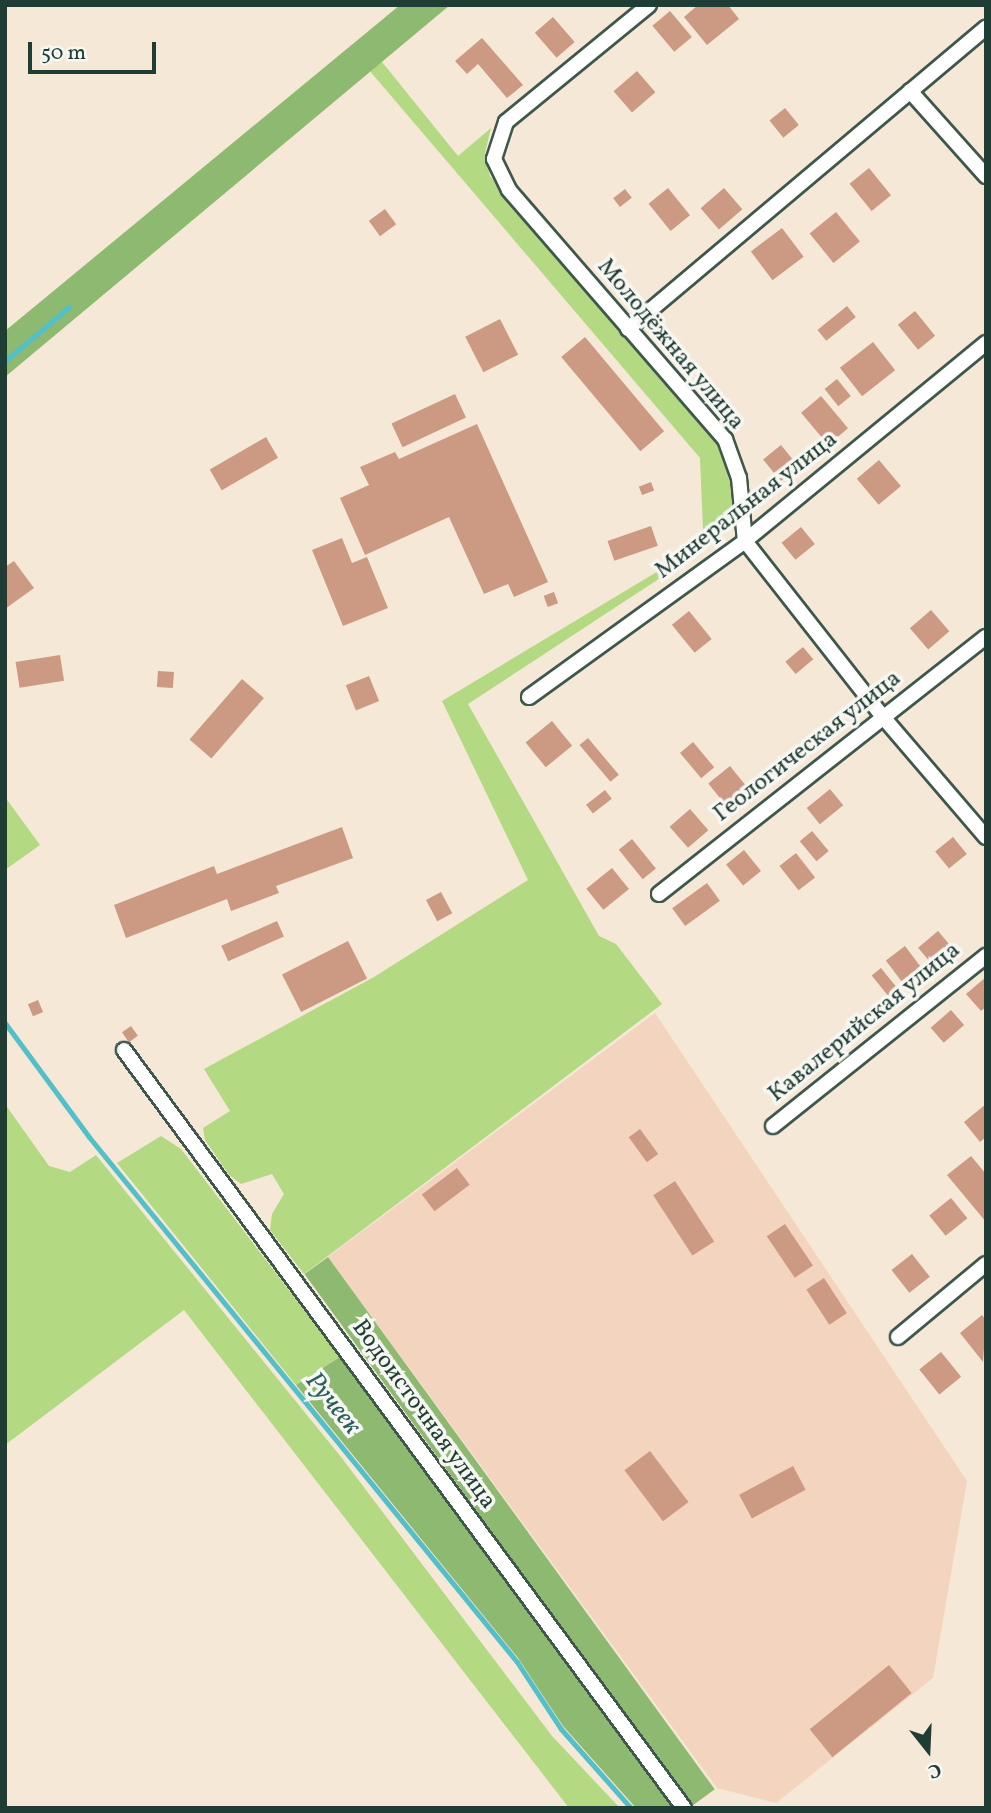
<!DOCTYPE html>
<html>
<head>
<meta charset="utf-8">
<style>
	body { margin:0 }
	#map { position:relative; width:991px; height:1813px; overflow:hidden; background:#f5e8d6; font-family:Vollkorn,serif }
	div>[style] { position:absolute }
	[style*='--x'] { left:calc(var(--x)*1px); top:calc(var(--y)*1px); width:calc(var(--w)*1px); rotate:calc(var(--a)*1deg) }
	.built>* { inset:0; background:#f3d4bf }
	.green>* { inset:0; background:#b3d982 }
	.forest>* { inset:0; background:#8eb970; transform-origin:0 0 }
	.stream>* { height:5px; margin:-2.5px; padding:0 2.5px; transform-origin:2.5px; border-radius:2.5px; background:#52bfc9 }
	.building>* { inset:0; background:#cc9a82; transform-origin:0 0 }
	.roads { filter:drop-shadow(2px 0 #3f574c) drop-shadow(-2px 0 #3f574c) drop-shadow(0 2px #3f574c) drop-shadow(0 -2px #3f574c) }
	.minor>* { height:14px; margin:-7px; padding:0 7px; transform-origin:7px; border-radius:7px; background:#fff }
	span { translate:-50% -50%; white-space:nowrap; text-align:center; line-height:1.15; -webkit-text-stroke:7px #f6f6f2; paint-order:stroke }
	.street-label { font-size:24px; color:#1f3d34 }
	.water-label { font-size:26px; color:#2c5e59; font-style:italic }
	.frame { position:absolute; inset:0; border:7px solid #1f3d34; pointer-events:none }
	.north { position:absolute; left:893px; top:1715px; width:70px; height:70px; -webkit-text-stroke:5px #f6f6f2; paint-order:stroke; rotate:162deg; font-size:19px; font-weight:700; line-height:28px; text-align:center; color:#1f3d34 }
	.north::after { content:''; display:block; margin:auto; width:24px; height:32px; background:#1f3d34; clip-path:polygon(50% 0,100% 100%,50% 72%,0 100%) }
	.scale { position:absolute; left:28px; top:42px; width:128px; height:32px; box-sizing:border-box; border:4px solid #1f3d34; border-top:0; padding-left:9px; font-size:21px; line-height:24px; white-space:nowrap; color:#1f3d34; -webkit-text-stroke:5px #f6f6f2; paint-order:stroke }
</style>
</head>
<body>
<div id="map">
	<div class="built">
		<div style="clip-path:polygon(655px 1013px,967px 1481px,933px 1678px,776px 1803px,717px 1788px,328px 1257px)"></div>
	</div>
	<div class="green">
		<div style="clip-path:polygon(382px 62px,458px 156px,491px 128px,485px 153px,490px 176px,505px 196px,698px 414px,719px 444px,738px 511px,727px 523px,703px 529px,700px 458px,369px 70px)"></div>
		<div style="clip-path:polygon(700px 546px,709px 546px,468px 704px,599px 936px,616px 944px,662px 1004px,304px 1274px,270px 1230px,272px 1214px,284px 1194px,272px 1174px,241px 1184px,229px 1175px,205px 1140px,203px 1128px,230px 1111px,204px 1069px,374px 977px,528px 880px,442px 701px)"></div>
		<div style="clip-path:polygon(5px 797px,40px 845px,5px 870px)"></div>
		<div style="clip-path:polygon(5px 1104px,49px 1166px,70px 1172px,96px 1155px,341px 1457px,552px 1736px,620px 1808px,569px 1808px,184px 1310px,5px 1445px)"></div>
		<div style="clip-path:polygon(161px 1136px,181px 1149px,340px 1357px,296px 1385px,117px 1163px)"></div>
	</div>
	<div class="forest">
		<div style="clip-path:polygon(400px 5px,450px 5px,5px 377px,5px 331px)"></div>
		<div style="left:328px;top:1257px;width:658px;height:29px;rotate:54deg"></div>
		<div style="clip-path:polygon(340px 1357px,675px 1808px,636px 1808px,563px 1726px,518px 1658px,296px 1385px)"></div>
	</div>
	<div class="stream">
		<div style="--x:5;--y:361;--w:84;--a:-40.2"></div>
		<div style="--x:5;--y:1023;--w:142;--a:53.6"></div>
		<div style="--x:89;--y:1137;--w:677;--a:50.81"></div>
		<div style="--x:517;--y:1662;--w:80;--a:56.7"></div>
		<div style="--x:561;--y:1729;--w:106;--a:48.5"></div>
	</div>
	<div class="building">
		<div style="clip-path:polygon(698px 5px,728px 5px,739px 19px,707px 45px,684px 17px)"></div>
		<div style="left:670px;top:11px;width:34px;height:23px;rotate:50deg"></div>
		<div style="left:553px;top:17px;width:33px;height:24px;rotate:49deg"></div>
		<div style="clip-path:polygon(482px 38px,523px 85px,507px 98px,478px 64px,467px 74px,455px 61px)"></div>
		<div style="left:637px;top:71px;width:28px;height:31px;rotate:49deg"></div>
		<div style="left:785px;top:108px;width:22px;height:20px;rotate:51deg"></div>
		<div style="left:869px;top:168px;width:35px;height:25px;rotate:51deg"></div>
		<div style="left:668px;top:188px;width:35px;height:25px;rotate:51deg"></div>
		<div style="left:724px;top:188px;width:28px;height:31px;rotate:49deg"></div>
		<div style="left:625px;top:189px;width:11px;height:15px;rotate:52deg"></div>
		<div style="left:385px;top:209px;width:19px;height:20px;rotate:54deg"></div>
		<div style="left:836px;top:212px;width:38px;height:34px;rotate:51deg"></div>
		<div style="left:782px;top:228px;width:36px;height:39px;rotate:53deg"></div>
		<div style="left:847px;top:306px;width:14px;height:38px;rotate:51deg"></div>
		<div style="left:915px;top:311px;width:32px;height:22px;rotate:51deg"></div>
		<div style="left:500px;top:319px;width:40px;height:39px;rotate:63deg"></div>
		<div style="left:585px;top:337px;width:123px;height:31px;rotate:50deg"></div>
		<div style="left:873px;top:342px;width:36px;height:42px;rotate:52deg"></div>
		<div style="left:837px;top:379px;width:22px;height:16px;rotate:51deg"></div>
		<div style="left:455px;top:394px;width:26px;height:70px;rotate:65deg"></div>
		<div style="left:821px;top:396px;width:42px;height:26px;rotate:50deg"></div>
		<div style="clip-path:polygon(477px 424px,548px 582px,514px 597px,508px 584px,484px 594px,449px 517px,365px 555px,340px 498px,369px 485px,360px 467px,395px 452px,399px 459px)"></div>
		<div style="left:266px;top:437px;width:24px;height:65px;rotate:60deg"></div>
		<div style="left:781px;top:445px;width:28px;height:23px;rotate:51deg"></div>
		<div style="left:879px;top:460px;width:34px;height:29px;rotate:50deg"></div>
		<div style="left:651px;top:482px;width:9px;height:13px;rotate:69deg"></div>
		<div style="left:651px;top:526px;width:21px;height:46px;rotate:71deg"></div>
		<div style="left:801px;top:527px;width:22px;height:25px;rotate:51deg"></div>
		<div style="clip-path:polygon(342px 538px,352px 563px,367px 557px,388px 608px,343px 626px,312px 550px)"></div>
		<div style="clip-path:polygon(14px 561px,34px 588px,5px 609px,5px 567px)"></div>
		<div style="left:554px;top:592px;width:12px;height:11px;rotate:70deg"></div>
		<div style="left:931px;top:610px;width:28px;height:28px;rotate:49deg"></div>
		<div style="left:689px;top:611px;width:36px;height:22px;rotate:51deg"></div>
		<div style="left:803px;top:647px;width:16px;height:23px;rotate:50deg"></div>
		<div style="left:60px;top:655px;width:26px;height:45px;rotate:81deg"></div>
		<div style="left:158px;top:671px;width:16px;height:16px;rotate:4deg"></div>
		<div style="left:369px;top:676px;width:27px;height:25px;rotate:68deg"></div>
		<div style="left:242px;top:679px;width:29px;height:80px;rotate:41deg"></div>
		<div style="left:552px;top:721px;width:32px;height:34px;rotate:51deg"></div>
		<div style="left:588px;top:738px;width:48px;height:11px;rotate:50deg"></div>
		<div style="left:693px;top:742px;width:33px;height:17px;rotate:50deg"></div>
		<div style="left:730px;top:766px;width:35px;height:28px;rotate:51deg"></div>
		<div style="left:830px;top:789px;width:21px;height:30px;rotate:51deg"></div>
		<div style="left:605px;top:790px;width:11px;height:24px;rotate:52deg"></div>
		<div style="left:690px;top:809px;width:28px;height:27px;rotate:49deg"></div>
		<div style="clip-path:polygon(342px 827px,353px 858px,276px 886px,279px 893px,231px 911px,227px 899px,126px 938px,114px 905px,214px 866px,217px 874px)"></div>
		<div style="left:812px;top:831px;width:26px;height:16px;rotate:50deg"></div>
		<div style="left:953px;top:837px;width:22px;height:23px;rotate:51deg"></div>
		<div style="left:632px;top:839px;width:38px;height:17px;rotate:51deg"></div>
		<div style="left:744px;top:850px;width:27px;height:23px;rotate:51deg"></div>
		<div style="left:796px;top:853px;width:31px;height:21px;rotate:52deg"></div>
		<div style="left:612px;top:868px;width:27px;height:33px;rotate:51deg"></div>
		<div style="left:707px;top:883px;width:22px;height:43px;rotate:54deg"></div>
		<div style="left:441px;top:892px;width:24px;height:17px;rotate:62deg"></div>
		<div style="left:277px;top:921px;width:17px;height:61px;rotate:66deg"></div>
		<div style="left:938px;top:931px;width:23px;height:26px;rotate:50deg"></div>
		<div style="left:348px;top:941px;width:42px;height:74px;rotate:63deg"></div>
		<div style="left:905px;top:946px;width:26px;height:24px;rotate:53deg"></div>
		<div style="left:881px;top:968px;width:26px;height:12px;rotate:51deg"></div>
		<div style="clip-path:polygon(986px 977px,986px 1007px,981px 1011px,966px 994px)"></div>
		<div style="left:38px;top:1000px;width:13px;height:11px;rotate:67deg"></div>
		<div style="left:951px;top:1010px;width:20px;height:27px;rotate:49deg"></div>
		<div style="left:131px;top:1026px;width:12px;height:11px;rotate:55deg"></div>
		<div style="clip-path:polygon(986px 1104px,986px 1137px,980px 1142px,964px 1122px)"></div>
		<div style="left:640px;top:1129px;width:31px;height:14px;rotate:54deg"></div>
		<div style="clip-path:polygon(971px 1156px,986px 1174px,986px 1222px,947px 1175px)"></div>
		<div style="left:457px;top:1168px;width:21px;height:44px;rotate:53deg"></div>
		<div style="left:675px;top:1181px;width:72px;height:26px;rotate:57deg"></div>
		<div style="left:951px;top:1198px;width:26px;height:28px;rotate:51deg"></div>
		<div style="left:785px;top:1224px;width:50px;height:22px;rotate:56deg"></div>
		<div style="left:912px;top:1254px;width:29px;height:26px;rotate:52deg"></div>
		<div style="left:824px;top:1278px;width:42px;height:21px;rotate:57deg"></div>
		<div style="clip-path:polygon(982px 1315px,986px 1320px,983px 1362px,960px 1333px)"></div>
		<div style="left:941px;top:1352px;width:32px;height:28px;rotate:51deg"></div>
		<div style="left:650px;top:1451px;width:64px;height:32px;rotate:53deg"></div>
		<div style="left:793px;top:1466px;width:27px;height:61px;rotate:62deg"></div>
		<div style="left:889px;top:1665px;width:36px;height:102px;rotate:51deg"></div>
	</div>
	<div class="roads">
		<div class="minor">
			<div style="--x:649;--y:5;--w:185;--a:140.7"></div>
			<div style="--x:506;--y:122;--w:39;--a:108"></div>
			<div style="--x:494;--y:159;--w:34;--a:64"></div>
			<div style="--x:509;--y:190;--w:330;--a:49.1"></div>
			<div style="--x:725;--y:439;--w:41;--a:70.3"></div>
			<div style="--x:739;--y:478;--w:63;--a:84.6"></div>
			<div style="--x:745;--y:541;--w:224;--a:51.9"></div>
			<div style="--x:883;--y:717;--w:158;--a:49.4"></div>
			<div style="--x:910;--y:91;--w:114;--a:48.2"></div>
			<div style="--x:628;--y:329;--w:468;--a:-40.1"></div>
			<div style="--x:529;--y:697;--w:266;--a:-35.8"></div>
			<div style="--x:745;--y:541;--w:312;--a:-39.4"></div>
			<div style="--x:659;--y:894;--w:416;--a:-38.2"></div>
			<div style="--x:124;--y:1050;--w:942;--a:53.54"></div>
			<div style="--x:773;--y:1126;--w:273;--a:-38.6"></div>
			<div style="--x:898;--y:1337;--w:114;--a:-39.7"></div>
		</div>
	</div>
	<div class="street-label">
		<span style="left:670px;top:345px;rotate:50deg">Молодёжная улица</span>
		<span style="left:747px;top:506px;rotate:-38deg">Минеральная улица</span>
		<span style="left:808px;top:747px;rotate:-38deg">Геологическая улица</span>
		<span style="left:865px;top:1023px;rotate:-39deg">Кавалерийская улица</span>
		<span style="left:423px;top:1415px;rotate:54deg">Водоисточная улица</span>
	</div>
	<div class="water-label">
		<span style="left:332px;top:1404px;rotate:51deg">Ручеек</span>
	</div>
	<div class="frame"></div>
	<div class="north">С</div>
	<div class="scale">50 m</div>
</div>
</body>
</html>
